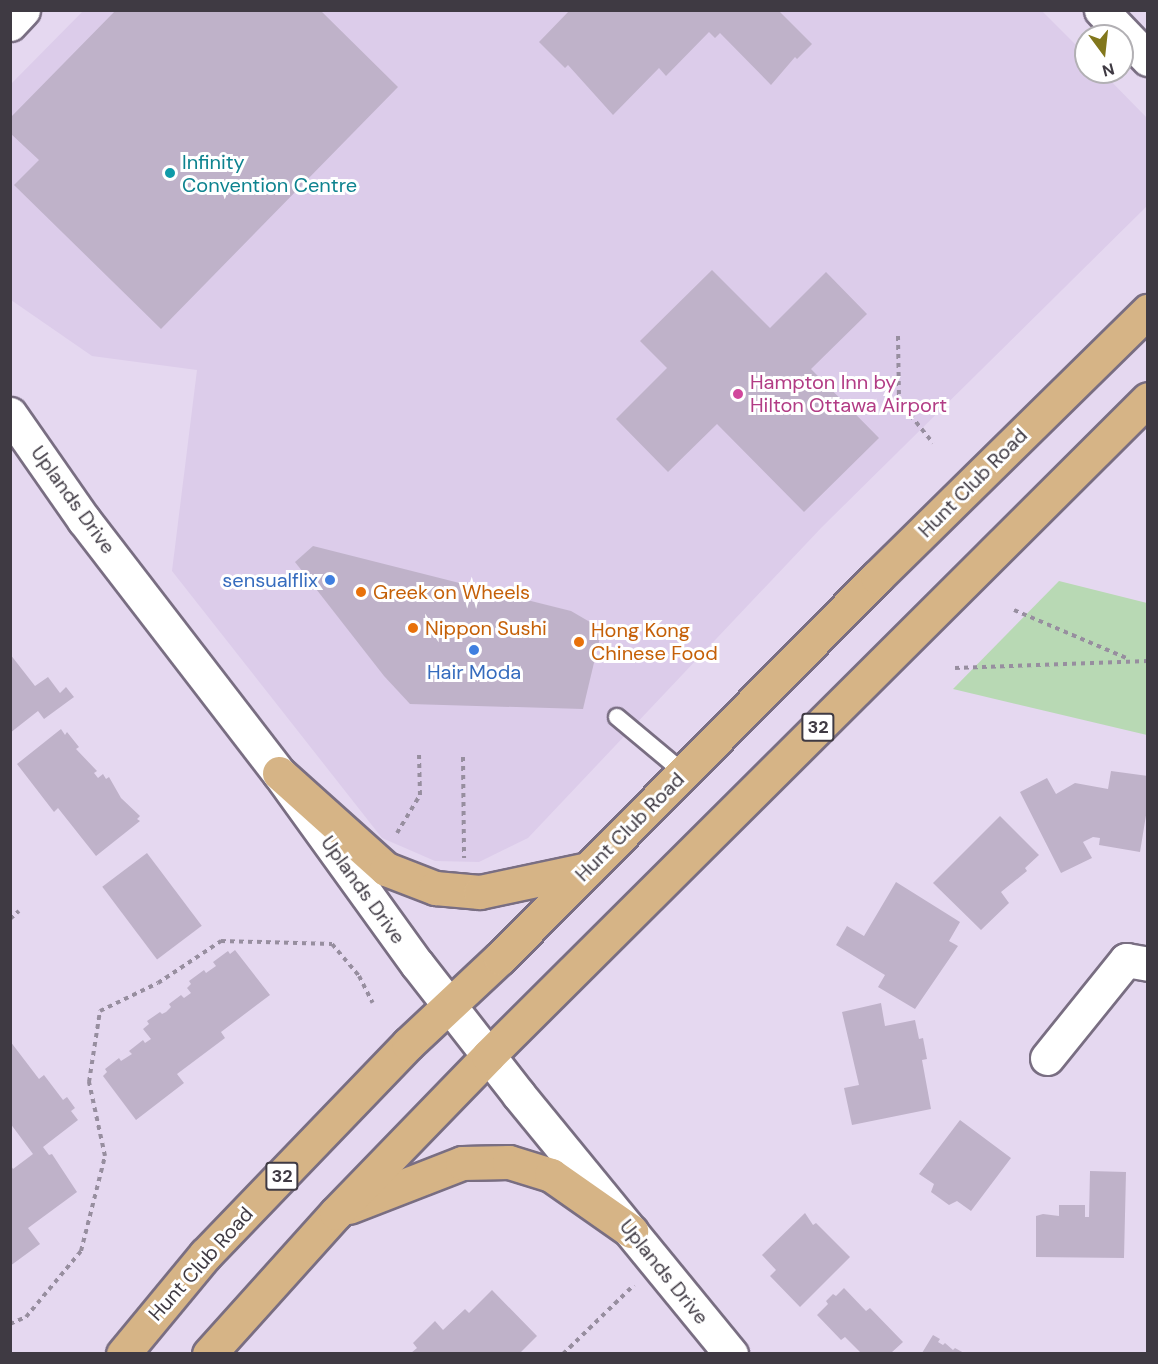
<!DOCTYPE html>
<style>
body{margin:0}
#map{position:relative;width:1158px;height:1364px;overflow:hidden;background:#e5d8f0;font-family:"DM Sans",sans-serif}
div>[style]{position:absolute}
.built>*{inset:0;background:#dcccea}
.green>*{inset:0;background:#b8d9b4}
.building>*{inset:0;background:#bfb2c9;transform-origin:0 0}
.path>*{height:4px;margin-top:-2px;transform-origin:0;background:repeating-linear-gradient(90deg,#978e9f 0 4.5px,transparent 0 9px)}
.roads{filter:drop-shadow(2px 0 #796e82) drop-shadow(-2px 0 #796e82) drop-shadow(0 2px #796e82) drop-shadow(0 -2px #796e82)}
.lane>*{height:16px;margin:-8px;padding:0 8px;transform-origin:8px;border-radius:8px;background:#fff}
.street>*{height:33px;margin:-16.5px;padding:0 16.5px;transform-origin:16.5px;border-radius:16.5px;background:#fff}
.secondary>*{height:33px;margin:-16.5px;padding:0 16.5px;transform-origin:16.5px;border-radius:16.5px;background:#fff}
.primary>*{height:33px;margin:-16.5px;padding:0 16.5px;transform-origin:16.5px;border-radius:16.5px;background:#d6b486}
.dots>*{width:16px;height:16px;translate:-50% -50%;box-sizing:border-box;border:3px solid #fff;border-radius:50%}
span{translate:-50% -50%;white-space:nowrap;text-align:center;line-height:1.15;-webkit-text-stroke:6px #fff;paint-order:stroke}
.shield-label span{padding:2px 4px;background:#fff;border:2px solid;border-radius:4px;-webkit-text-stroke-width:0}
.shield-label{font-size:18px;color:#3f3a43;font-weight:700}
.culture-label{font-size:20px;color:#0d838f}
.left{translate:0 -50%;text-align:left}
.hotel-label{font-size:20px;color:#b23c85}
.street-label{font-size:20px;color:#3f3a43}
.shop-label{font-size:20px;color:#366cbe}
.right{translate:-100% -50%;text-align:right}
.food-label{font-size:20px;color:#c56008}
.frame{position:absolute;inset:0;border:12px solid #3f3a43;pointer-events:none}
.north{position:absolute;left:1074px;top:24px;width:60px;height:60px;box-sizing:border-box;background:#fff;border:2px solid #b2b0b4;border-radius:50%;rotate:165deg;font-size:16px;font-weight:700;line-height:24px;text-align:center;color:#3f3a43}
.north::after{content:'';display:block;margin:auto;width:21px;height:27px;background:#82771c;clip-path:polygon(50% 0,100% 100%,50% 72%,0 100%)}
</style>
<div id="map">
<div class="built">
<div style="clip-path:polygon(83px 11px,1042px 11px,1086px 55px,1086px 72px,1102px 72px,1147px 118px,1147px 206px,822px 527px,528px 838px,479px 862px,435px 861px,382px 838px,172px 571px,197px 370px,92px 356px,11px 300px,11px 84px)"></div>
</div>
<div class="green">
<div style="clip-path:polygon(1059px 581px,1147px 603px,1147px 735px,953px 689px)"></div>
</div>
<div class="building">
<div style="clip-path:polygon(116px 10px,320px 10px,398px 87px,161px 329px,14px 185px,39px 160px,10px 133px,10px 118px)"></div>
<div style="clip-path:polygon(570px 10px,778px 10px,812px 44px,797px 59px,795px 57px,771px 85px,720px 33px,715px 38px,709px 32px,666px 76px,659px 68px,613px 115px,568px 65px,565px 68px,539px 42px)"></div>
<div style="clip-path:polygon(712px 270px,770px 328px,826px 272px,867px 314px,811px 369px,879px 438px,804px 512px,717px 424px,668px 472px,616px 419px,667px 368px,640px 341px)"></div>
<div style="clip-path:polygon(313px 546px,571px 611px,602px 629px,583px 709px,410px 704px,384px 676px,295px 562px)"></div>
<div style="clip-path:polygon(10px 654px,35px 686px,48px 677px,60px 693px,66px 687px,74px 697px,44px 719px,38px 711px,10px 733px)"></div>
<div style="clip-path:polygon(61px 729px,65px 735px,67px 732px,79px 747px,76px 749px,97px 771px,94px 773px,98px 778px,103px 774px,106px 779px,109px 777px,121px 798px,140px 816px,137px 819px,140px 821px,96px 856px,58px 808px,54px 812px,17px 764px)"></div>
<div style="clip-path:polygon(1111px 771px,1148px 776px,1148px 803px,1140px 852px,1099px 845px,1100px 838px,1093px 837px,1083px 842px,1092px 858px,1061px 873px,1020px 792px,1047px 778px,1056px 794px,1075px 783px,1108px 789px)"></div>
<div style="clip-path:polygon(1000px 816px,1039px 855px,1025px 868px,1027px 871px,1001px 892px,1009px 903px,981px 930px,933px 883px)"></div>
<div style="left:147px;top:853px;width:91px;height:56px;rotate:53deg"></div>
<div style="clip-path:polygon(896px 882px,960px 922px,949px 941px,958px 946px,915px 1009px,878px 987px,885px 975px,836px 945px,847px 926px,864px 936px)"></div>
<div style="clip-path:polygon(235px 950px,270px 995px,221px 1032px,225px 1038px,177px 1074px,184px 1083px,136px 1120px,103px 1076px,107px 1072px,105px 1069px,119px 1058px,121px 1061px,132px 1054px,129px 1051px,143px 1040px,145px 1043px,151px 1039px,143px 1029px,149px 1024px,147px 1021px,160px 1012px,162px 1014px,166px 1012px,171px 1007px,169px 1004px,181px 995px,184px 998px,191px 993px,187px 988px,191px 984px,189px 981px,204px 970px,206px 973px,216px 966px,213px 962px,228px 951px,230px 954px)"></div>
<div style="clip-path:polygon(881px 1003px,885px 1026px,915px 1020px,919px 1039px,923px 1038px,927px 1059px,922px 1060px,931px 1109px,852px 1125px,844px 1088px,859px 1085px,842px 1012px)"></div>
<div style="clip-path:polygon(10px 1041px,39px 1079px,44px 1075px,63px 1100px,67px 1097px,75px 1108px,71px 1111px,78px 1120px,43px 1147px,49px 1155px,52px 1154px,77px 1192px,28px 1228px,40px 1244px,10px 1266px,10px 1164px,13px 1169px,33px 1154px,10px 1123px)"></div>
<div style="clip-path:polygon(960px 1120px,1011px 1158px,971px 1211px,957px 1201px,949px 1205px,931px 1192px,934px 1184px,919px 1174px)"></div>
<div style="clip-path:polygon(1090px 1171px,1126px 1172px,1124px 1258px,1036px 1257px,1036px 1216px,1043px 1214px,1059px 1216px,1059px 1205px,1085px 1205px,1085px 1217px,1089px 1217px)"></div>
<div style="clip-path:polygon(805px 1213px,813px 1225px,816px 1223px,850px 1257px,800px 1307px,770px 1276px,776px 1270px,762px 1255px)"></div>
<div style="clip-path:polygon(844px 1288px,866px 1311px,870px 1308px,903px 1342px,891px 1353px,861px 1353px,845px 1337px,841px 1340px,817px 1315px,828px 1304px,826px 1301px,833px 1294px,836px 1296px)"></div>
<div style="clip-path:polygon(492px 1290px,537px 1336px,520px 1353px,411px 1353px,417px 1348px,413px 1343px,435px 1321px,443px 1330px,465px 1309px,469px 1313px)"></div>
<div style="clip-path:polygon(933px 1335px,940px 1339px,938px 1342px,943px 1345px,945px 1343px,953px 1350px,955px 1348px,964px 1353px,922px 1353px)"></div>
</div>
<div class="path">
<div style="left:898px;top:336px;width:65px;rotate:89.1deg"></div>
<div style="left:899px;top:401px;width:54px;rotate:51deg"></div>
<div style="left:1014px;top:610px;width:125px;rotate:23.1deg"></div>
<div style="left:955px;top:668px;width:193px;rotate:-2.1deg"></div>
<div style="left:463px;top:757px;width:101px;rotate:89.4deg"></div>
<div style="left:397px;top:833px;width:44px;rotate:-58.8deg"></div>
<div style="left:420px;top:795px;width:40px;rotate:-91.4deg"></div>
<div style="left:10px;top:919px;width:12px;rotate:-42deg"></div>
<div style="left:10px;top:1324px;width:17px;rotate:-24deg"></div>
<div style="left:26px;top:1317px;width:86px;rotate:-50.2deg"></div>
<div style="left:81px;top:1251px;width:98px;rotate:-75.8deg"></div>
<div style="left:105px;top:1156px;width:76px;rotate:-102.2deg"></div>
<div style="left:89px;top:1082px;width:72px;rotate:-81.2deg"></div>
<div style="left:100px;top:1011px;width:64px;rotate:-25.8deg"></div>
<div style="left:158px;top:983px;width:76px;rotate:-33.7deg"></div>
<div style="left:221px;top:941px;width:111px;rotate:1.5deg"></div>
<div style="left:332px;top:944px;width:42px;rotate:49.8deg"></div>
<div style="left:359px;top:976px;width:30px;rotate:63deg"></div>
<div style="left:563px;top:1354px;width:99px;rotate:-44.2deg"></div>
</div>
<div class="roads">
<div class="lane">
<div style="left:617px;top:717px;width:87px;rotate:39.9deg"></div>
</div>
<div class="street">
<div style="left:1101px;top:10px;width:68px;rotate:46.2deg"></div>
<div style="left:10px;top:24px;width:19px;rotate:-47deg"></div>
<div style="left:1047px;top:1058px;width:126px;rotate:-51.1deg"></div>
<div style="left:1126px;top:960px;width:22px;rotate:10deg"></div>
</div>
<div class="secondary">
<div style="left:10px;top:414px;width:129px;rotate:55.1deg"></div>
<div style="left:84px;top:520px;width:319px;rotate:52.4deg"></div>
<div style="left:279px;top:773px;width:236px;rotate:54.2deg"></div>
<div style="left:417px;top:964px;width:166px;rotate:52.1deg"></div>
<div style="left:519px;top:1095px;width:335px;rotate:50.7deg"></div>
</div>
<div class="primary">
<div style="left:279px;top:773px;width:144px;rotate:41.9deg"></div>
<div style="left:386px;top:869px;width:53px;rotate:21.2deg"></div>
<div style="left:435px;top:888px;width:45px;rotate:5.1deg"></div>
<div style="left:480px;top:892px;width:110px;rotate:-12deg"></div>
<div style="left:349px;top:1207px;width:121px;rotate:-21.3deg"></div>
<div style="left:462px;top:1163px;width:47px;rotate:-1.2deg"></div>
<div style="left:509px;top:1162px;width:44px;rotate:17.2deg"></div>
<div style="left:551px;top:1175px;width:98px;rotate:35deg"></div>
<div style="left:123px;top:1354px;width:129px;rotate:-50.4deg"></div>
<div style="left:205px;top:1255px;width:293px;rotate:-46.1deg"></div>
<div style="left:408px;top:1044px;width:126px;rotate:-43.1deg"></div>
<div style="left:500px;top:958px;width:536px;rotate:-45.3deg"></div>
<div style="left:877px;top:577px;width:380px;rotate:-44.5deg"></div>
<div style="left:209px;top:1354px;width:190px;rotate:-48deg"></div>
<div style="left:336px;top:1213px;width:219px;rotate:-45.9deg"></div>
<div style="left:488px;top:1056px;width:931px;rotate:-44.87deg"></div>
</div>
</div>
<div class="dots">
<div style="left:170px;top:173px;background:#0f9aa8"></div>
<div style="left:738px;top:394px;background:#d1479c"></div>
<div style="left:330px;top:580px;background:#3f7fe0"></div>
<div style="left:361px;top:592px;background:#e8710a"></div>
<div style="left:413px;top:628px;background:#e8710a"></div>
<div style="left:579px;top:642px;background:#e8710a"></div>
<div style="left:474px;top:650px;background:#3f7fe0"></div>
</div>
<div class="shield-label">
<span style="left:818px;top:727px">32</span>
<span style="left:282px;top:1176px">32</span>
</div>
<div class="culture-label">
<span class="left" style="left:182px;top:174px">Infinity<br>Convention Centre</span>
</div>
<div class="hotel-label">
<span class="left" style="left:750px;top:394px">Hampton Inn by<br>Hilton Ottawa Airport</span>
</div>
<div class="street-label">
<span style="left:973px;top:483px;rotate:-45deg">Hunt Club Road</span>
<span style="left:73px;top:500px;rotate:54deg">Uplands Drive</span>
<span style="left:630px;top:827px;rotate:-45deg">Hunt Club Road</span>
<span style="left:363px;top:890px;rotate:54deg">Uplands Drive</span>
<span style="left:201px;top:1264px;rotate:-48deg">Hunt Club Road</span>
<span style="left:664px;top:1272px;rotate:51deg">Uplands Drive</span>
</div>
<div class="shop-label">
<span class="right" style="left:318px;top:580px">sensualflix</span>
<span style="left:474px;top:672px">Hair Moda</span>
</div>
<div class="food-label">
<span class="left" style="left:373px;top:592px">Greek on Wheels</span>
<span class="left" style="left:425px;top:628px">Nippon Sushi</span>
<span class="left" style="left:591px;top:642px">Hong Kong<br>Chinese Food</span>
</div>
<div class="frame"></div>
<div class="north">N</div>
</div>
